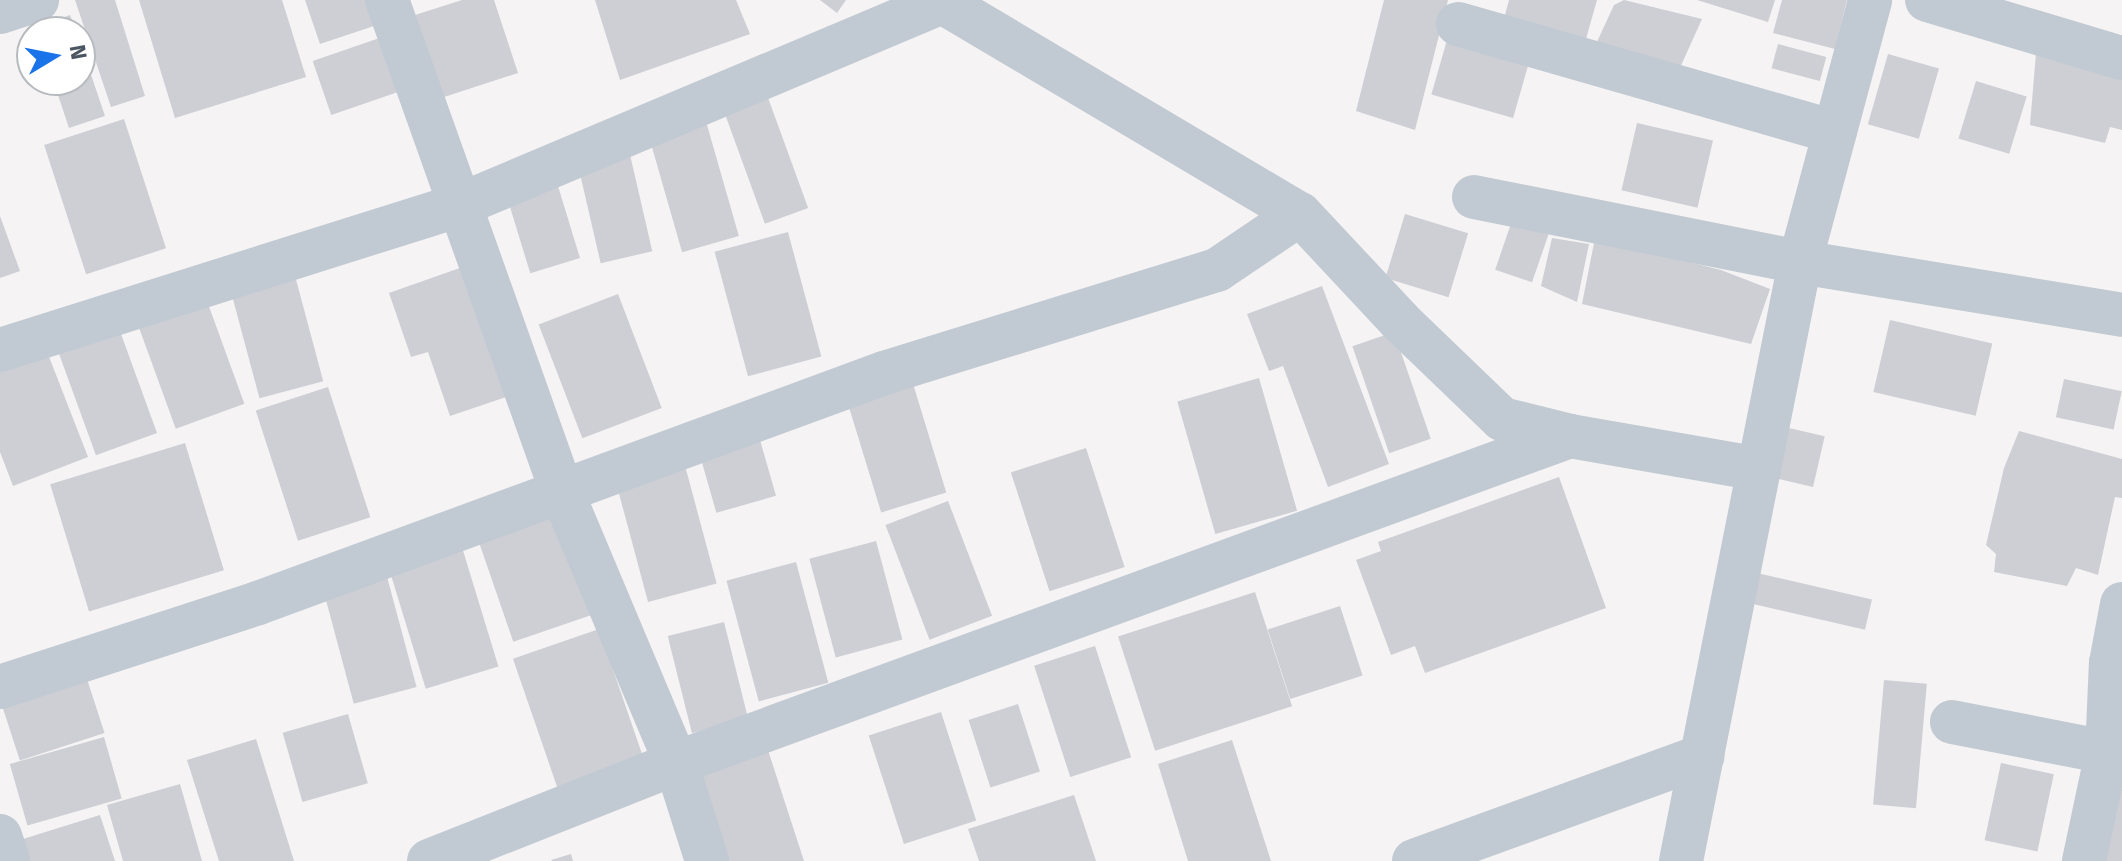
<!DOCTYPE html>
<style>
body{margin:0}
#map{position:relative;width:2122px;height:861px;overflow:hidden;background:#f5f3f3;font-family:"Fira Sans",sans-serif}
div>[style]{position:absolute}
.building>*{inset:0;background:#cdcfd5;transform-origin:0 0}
.minor>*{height:44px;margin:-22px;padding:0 22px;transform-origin:22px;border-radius:22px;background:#c1cad2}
span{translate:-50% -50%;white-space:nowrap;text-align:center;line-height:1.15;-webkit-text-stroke:7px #fff;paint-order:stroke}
.north{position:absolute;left:16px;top:16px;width:80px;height:80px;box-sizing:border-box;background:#fff;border:2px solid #b7bbc0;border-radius:50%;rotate:80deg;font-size:22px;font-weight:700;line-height:32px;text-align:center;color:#4a5661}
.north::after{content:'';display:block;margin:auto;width:28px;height:36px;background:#1a73e8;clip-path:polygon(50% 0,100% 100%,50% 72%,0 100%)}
</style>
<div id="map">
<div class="building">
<div style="clip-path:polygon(75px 0,115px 0,145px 96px,111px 107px)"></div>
<div style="clip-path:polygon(139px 0,282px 0,306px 77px,175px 118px)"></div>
<div style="clip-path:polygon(305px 0,378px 0,386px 22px,320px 44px)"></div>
<div style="clip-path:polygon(462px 0,494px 0,518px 73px,441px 98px,415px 15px)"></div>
<div style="clip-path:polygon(595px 0,736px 0,750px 34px,620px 80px)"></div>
<div style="clip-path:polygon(820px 0,846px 0,837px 13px)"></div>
<div style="clip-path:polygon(1384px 0,1448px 0,1415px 130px,1356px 111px)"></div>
<div style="clip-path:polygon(1509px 0,1597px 0,1582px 53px,1501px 30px)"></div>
<div style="clip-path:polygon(1624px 0,1702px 19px,1674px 81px,1590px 57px,1614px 5px)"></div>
<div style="clip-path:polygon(1697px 0,1775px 0,1768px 22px)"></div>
<div style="clip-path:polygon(1782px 0,1847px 0,1835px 49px,1773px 33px)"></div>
<div style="clip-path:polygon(70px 15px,76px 32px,36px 32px,35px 28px)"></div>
<div style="left:394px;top:33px;width:57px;height:86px;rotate:71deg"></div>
<div style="left:1449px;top:33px;width:85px;height:64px;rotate:16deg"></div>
<div style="left:1778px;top:44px;width:50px;height:25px;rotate:15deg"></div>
<div style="clip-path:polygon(81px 45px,105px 116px,69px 128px,53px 80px,80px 80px)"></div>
<div style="clip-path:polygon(2036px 53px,2122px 79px,2122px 130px,2110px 127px,2105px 143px,2030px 125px)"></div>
<div style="left:1888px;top:54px;width:53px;height:73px;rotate:16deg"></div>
<div style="left:1976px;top:81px;width:53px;height:60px;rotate:17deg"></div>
<div style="left:763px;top:84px;width:132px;height:46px;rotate:70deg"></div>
<div style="left:703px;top:111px;width:130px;height:59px;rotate:74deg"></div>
<div style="left:124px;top:119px;width:136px;height:84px;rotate:72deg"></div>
<div style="left:1637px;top:123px;width:78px;height:69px;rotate:13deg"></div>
<div style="left:628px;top:146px;width:108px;height:53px;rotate:77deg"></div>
<div style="left:554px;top:173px;width:89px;height:52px;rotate:73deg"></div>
<div style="left:1515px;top:212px;width:39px;height:61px;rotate:19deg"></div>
<div style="left:1405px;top:214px;width:66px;height:67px;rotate:17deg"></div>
<div style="clip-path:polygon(0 216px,20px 271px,0 278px)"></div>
<div style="left:788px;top:232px;width:129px;height:76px;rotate:75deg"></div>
<div style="clip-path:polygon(1552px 238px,1589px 244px,1577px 302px,1541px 286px)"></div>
<div style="clip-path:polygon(1595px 238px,1721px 270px,1770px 289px,1751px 344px,1582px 304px)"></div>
<div style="clip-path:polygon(474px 263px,509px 396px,450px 416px,428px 352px,411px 357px,389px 293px)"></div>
<div style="left:294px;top:272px;width:113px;height:66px;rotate:75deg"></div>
<div style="clip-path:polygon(1322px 286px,1389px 464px,1328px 487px,1283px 366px,1269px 371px,1247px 314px)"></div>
<div style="left:203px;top:290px;width:121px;height:73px;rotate:70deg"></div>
<div style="left:618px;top:294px;width:122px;height:85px;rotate:69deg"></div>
<div style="left:1890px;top:320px;width:105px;height:74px;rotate:13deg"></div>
<div style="left:117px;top:323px;width:117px;height:65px;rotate:70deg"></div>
<div style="left:1394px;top:332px;width:113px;height:44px;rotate:71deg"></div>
<div style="clip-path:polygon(46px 349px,88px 457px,13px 486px,0 452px,0 367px)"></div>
<div style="left:910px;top:374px;width:124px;height:68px;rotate:73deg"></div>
<div style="left:1259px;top:378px;width:138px;height:85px;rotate:74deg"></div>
<div style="left:2064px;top:379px;width:59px;height:39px;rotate:12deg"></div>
<div style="left:328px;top:387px;width:137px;height:76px;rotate:72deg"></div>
<div style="left:1776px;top:425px;width:50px;height:52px;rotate:13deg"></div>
<div style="clip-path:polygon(2019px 431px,2122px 459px,2122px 498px,2115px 497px,2098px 575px,2076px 568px,2067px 586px,1994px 572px,1996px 554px,1986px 545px,2004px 468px)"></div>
<div style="left:760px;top:440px;width:58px;height:62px;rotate:74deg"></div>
<div style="left:185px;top:443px;width:133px;height:141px;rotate:73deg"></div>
<div style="left:1086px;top:448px;width:125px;height:79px;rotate:72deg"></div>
<div style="left:683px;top:458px;width:130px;height:71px;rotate:75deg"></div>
<div style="clip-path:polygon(1559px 477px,1606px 608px,1425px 673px,1415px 646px,1391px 655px,1356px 560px,1381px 551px,1378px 542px)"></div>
<div style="left:948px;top:501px;width:123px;height:67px;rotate:69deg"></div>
<div style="left:556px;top:514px;width:107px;height:82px;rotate:71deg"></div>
<div style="left:876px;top:541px;width:102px;height:69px;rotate:75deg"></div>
<div style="left:461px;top:544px;width:128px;height:76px;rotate:73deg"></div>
<div style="left:796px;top:562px;width:125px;height:72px;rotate:75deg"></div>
<div style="left:386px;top:573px;width:118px;height:65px;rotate:75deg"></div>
<div style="left:1757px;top:573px;width:118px;height:31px;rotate:13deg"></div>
<div style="left:1255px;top:592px;width:120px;height:144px;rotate:72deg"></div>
<div style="left:1340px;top:606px;width:73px;height:76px;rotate:72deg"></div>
<div style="left:724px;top:622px;width:100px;height:58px;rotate:76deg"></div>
<div style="left:599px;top:629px;width:137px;height:91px;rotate:71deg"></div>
<div style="left:1095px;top:646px;width:117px;height:64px;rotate:72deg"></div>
<div style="left:86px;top:676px;width:60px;height:89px;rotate:72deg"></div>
<div style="left:1884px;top:680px;width:43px;height:125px;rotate:5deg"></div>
<div style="left:1018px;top:704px;width:71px;height:52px;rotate:72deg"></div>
<div style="left:941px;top:712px;width:114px;height:76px;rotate:72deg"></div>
<div style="left:348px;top:714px;width:72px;height:68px;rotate:74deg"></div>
<div style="left:104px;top:737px;width:64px;height:98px;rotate:74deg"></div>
<div style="clip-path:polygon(256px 739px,294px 861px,219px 861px,187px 760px)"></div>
<div style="clip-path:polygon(1232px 740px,1271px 861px,1188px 861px,1158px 764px)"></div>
<div style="clip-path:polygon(765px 741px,804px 861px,720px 861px,689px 765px)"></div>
<div style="left:2001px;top:763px;width:54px;height:79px;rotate:12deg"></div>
<div style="clip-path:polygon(180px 784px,202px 861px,123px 861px,107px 805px)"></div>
<div style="clip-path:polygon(2115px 787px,2122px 789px,2122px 861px,2099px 861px)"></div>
<div style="clip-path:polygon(1074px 795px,1096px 861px,979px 861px,968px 829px)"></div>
<div style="clip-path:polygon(100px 815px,115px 861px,12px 861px,7px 844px)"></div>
<div style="clip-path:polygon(571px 854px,573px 861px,552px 861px,551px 860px)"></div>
</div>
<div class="minor">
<div style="left:387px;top:0;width:522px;rotate:70.42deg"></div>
<div style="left:562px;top:492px;width:294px;rotate:67.2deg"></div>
<div style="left:676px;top:763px;width:103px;rotate:72.4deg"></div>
<div style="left:939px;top:0;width:420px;rotate:30.7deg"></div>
<div style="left:1300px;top:214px;width:146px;rotate:46.9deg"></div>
<div style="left:1400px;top:321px;width:141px;rotate:43.9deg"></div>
<div style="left:1502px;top:419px;width:70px;rotate:14deg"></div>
<div style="left:1570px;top:436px;width:192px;rotate:9.9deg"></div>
<div style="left:1927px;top:0;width:203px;rotate:16.6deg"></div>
<div style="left:0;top:12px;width:39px;rotate:-18deg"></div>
<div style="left:1458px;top:24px;width:392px;rotate:16deg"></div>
<div style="left:1474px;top:197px;width:332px;rotate:11.3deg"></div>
<div style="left:1800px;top:262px;width:326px;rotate:9.3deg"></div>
<div style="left:0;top:350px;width:485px;rotate:-17.5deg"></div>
<div style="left:462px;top:204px;width:521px;rotate:-22.82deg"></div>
<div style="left:0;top:687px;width:271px;rotate:-18deg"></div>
<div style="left:258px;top:603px;width:667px;rotate:-20.17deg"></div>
<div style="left:884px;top:373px;width:349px;rotate:-17.2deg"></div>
<div style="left:1217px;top:270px;width:100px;rotate:-34deg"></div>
<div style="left:1952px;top:722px;width:173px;rotate:11deg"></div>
<div style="left:0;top:836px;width:26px;rotate:72deg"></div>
<div style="left:429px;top:861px;width:266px;rotate:-21.6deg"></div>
<div style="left:676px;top:763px;width:952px;rotate:-20.09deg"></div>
<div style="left:1414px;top:861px;width:307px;rotate:-20deg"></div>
<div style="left:1681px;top:861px;width:611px;rotate:-78.76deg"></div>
<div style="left:1800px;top:262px;width:271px;rotate:-75deg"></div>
<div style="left:2084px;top:861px;width:110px;rotate:-78deg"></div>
<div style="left:2107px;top:753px;width:90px;rotate:-87.5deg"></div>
<div style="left:2111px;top:663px;width:60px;rotate:-79.4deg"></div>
</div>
<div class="north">N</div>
</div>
